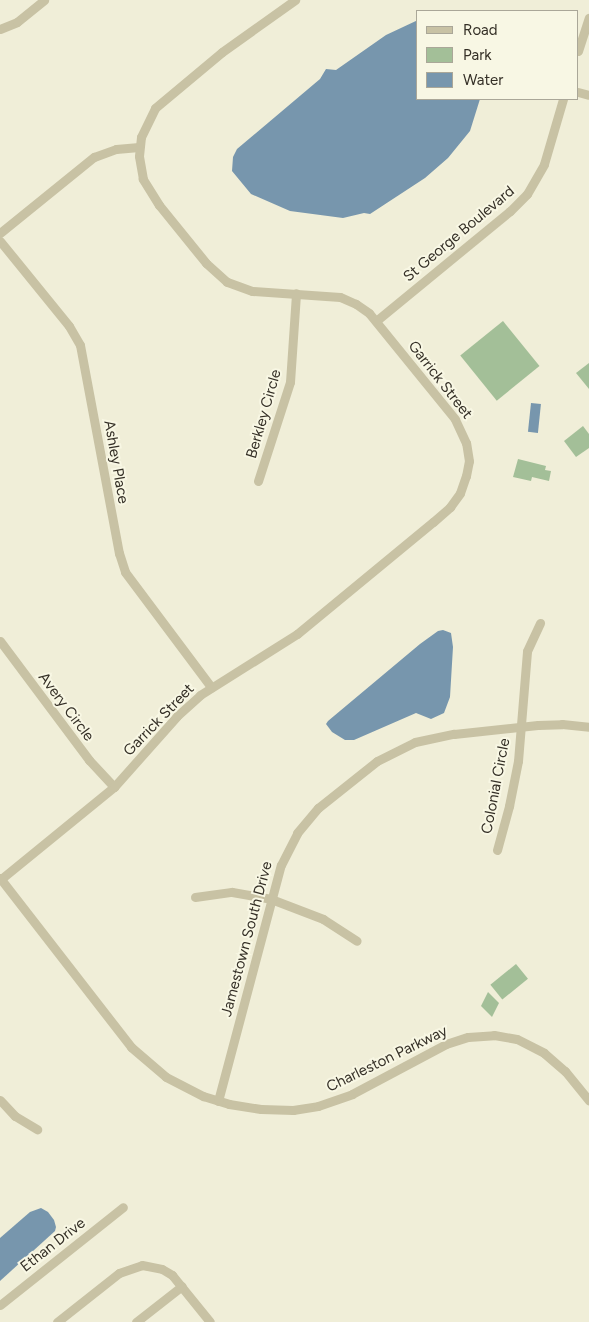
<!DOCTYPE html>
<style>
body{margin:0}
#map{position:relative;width:589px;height:1322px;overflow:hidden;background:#f0eed8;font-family:Figtree,sans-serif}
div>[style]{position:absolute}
.green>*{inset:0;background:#a3bf98;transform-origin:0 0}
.water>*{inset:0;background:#7796ad;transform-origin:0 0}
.street>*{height:9px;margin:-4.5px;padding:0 4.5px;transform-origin:4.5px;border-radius:4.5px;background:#c8c2a4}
span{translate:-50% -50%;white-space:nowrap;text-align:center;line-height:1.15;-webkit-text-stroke:4px #f8f7e4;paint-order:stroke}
.street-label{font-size:15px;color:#342f26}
.legend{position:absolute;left:416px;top:10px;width:162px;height:90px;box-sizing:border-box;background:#f8f7e4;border:1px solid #aaa798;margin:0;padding:6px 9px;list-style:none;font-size:15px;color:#342f26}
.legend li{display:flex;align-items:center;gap:10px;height:25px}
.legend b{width:25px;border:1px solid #aaa798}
</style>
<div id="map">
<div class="green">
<div style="left:503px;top:321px;width:58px;height:55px;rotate:51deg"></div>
<div style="clip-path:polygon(589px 363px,589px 389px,576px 373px)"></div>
<div style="clip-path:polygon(583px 426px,589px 434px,589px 448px,576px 457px,564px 441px)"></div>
<div style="clip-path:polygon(518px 459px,546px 466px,545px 470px,551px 471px,549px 481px,532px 477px,531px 481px,513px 477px)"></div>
<div style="left:516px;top:964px;width:19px;height:33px;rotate:51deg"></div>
<div style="clip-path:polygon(488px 992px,499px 1003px,492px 1017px,481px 1006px)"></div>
</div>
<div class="water">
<div style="clip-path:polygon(418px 20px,418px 99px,480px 99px,470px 131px,448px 158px,425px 178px,370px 214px,364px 213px,343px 218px,290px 211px,251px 194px,232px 171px,233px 157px,237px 149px,320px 79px,326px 69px,336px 70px,386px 35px)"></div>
<div style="left:531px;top:403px;width:10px;height:29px;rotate:6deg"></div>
<div style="clip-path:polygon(443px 630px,451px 633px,453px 647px,450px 697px,444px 713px,431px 719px,416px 713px,354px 740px,345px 740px,332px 732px,326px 724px,328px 721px,420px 644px,438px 631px)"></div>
<div style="clip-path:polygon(41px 1208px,48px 1212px,54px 1220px,56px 1227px,55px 1231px,0 1281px,0 1238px,30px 1212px)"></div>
</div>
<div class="street">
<div style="left:0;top:29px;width:18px;rotate:-22deg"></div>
<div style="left:17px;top:22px;width:35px;rotate:-39deg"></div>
<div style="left:578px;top:51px;width:35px;rotate:-72deg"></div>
<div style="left:578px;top:92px;width:11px;rotate:15deg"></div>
<div style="left:0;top:233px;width:121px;rotate:-39deg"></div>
<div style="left:94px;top:157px;width:23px;rotate:-20deg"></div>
<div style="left:116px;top:149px;width:23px;rotate:-5deg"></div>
<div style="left:0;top:241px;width:109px;rotate:50.9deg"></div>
<div style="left:69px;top:326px;width:22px;rotate:60deg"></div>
<div style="left:80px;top:345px;width:212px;rotate:79.4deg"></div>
<div style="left:119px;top:553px;width:20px;rotate:72deg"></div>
<div style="left:125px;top:572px;width:144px;rotate:53.2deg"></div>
<div style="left:376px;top:321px;width:173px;rotate:-39.4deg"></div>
<div style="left:510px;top:211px;width:24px;rotate:-45deg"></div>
<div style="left:527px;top:194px;width:34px;rotate:-60deg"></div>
<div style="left:544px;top:164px;width:68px;rotate:-73.7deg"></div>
<div style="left:258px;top:481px;width:104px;rotate:-72.1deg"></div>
<div style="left:290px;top:382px;width:89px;rotate:-86.1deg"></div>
<div style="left:0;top:641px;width:149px;rotate:53.2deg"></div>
<div style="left:89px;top:760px;width:37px;rotate:47deg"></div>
<div style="left:497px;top:850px;width:46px;rotate:-74.7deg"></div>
<div style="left:509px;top:806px;width:46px;rotate:-78.7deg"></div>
<div style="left:518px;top:761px;width:110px;rotate:-85.3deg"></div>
<div style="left:527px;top:651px;width:31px;rotate:-65deg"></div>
<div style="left:0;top:878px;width:214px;rotate:52.2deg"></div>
<div style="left:131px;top:1047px;width:46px;rotate:40.6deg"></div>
<div style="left:166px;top:1077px;width:42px;rotate:27.2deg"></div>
<div style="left:203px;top:1096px;width:27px;rotate:17deg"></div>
<div style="left:229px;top:1104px;width:32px;rotate:9deg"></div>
<div style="left:261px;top:1109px;width:32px;rotate:2deg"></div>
<div style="left:293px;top:1110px;width:25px;rotate:-9deg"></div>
<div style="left:318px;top:1106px;width:36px;rotate:-19deg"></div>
<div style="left:352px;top:1094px;width:106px;rotate:-28deg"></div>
<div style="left:446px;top:1044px;width:23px;rotate:-18deg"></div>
<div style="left:468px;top:1037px;width:26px;rotate:-4deg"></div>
<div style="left:494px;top:1035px;width:23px;rotate:10deg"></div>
<div style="left:517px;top:1039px;width:30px;rotate:27deg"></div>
<div style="left:544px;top:1053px;width:28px;rotate:41deg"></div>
<div style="left:565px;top:1071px;width:38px;rotate:51deg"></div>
<div style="left:1px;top:879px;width:146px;rotate:-39.2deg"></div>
<div style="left:114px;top:787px;width:95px;rotate:-48.4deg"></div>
<div style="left:177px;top:716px;width:31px;rotate:-42deg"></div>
<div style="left:200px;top:695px;width:115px;rotate:-32.2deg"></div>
<div style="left:297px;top:634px;width:176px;rotate:-39.5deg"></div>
<div style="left:433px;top:522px;width:23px;rotate:-41deg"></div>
<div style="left:450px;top:507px;width:17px;rotate:-54deg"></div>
<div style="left:460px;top:493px;width:18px;rotate:-71deg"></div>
<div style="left:466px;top:476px;width:15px;rotate:-79deg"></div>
<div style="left:469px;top:461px;width:18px;rotate:-99deg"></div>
<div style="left:466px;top:443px;width:26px;rotate:-115deg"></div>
<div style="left:455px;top:419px;width:136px;rotate:-129.1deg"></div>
<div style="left:369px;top:313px;width:16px;rotate:-145deg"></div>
<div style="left:356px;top:304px;width:17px;rotate:-156deg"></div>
<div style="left:340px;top:297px;width:88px;rotate:-176.1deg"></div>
<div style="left:252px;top:291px;width:27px;rotate:-160deg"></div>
<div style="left:227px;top:282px;width:28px;rotate:-138deg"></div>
<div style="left:206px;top:263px;width:75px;rotate:-129deg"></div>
<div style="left:159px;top:205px;width:31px;rotate:-122deg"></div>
<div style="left:143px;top:179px;width:23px;rotate:-100deg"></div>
<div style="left:139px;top:156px;width:19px;rotate:-84deg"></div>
<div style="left:141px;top:137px;width:32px;rotate:-64deg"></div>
<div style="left:155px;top:108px;width:87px;rotate:-39.9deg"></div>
<div style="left:222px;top:52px;width:90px;rotate:-35.5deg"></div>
<div style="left:195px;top:897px;width:37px;rotate:-8deg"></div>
<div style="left:232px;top:892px;width:40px;rotate:10deg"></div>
<div style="left:271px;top:899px;width:56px;rotate:21deg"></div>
<div style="left:323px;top:919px;width:40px;rotate:32.9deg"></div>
<div style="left:0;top:1100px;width:22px;rotate:47deg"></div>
<div style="left:15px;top:1116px;width:26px;rotate:31deg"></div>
<div style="left:218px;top:1101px;width:244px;rotate:-75.1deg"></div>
<div style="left:281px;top:865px;width:36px;rotate:-63deg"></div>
<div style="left:297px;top:833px;width:33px;rotate:-50deg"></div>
<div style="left:318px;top:808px;width:75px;rotate:-38.5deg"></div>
<div style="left:377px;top:761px;width:42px;rotate:-26.6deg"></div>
<div style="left:415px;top:742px;width:40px;rotate:-12deg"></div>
<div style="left:454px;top:734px;width:84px;rotate:-6.1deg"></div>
<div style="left:538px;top:725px;width:24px;rotate:-2deg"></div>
<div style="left:562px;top:724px;width:27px;rotate:6deg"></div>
<div style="left:0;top:1305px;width:157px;rotate:-38.5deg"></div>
<div style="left:57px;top:1322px;width:79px;rotate:-38.3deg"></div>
<div style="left:119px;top:1273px;width:24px;rotate:-19deg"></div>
<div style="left:142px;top:1265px;width:20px;rotate:11deg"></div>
<div style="left:162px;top:1269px;width:12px;rotate:31deg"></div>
<div style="left:172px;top:1275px;width:60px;rotate:51deg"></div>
<div style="left:136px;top:1322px;width:58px;rotate:-38deg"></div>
</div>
<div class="street-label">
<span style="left:459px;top:234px;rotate:-40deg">St George Boulevard</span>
<span style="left:440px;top:380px;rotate:52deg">Garrick Street</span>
<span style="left:264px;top:414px;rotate:-74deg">Berkley Circle</span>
<span style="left:116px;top:462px;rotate:80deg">Ashley Place</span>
<span style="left:66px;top:707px;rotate:53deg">Avery Circle</span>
<span style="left:159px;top:720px;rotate:-46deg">Garrick Street</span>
<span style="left:496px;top:786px;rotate:-79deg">Colonial Circle</span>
<span style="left:247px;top:939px;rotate:-75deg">Jamestown South Drive</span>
<span style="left:387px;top:1059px;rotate:-26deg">Charleston Parkway</span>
<span style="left:53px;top:1245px;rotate:-38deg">Ethan Drive</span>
</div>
<ul class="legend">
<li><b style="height:6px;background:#c8c2a4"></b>Road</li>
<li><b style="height:14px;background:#a3bf98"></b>Park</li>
<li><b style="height:14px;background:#7796ad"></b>Water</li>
</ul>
</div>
